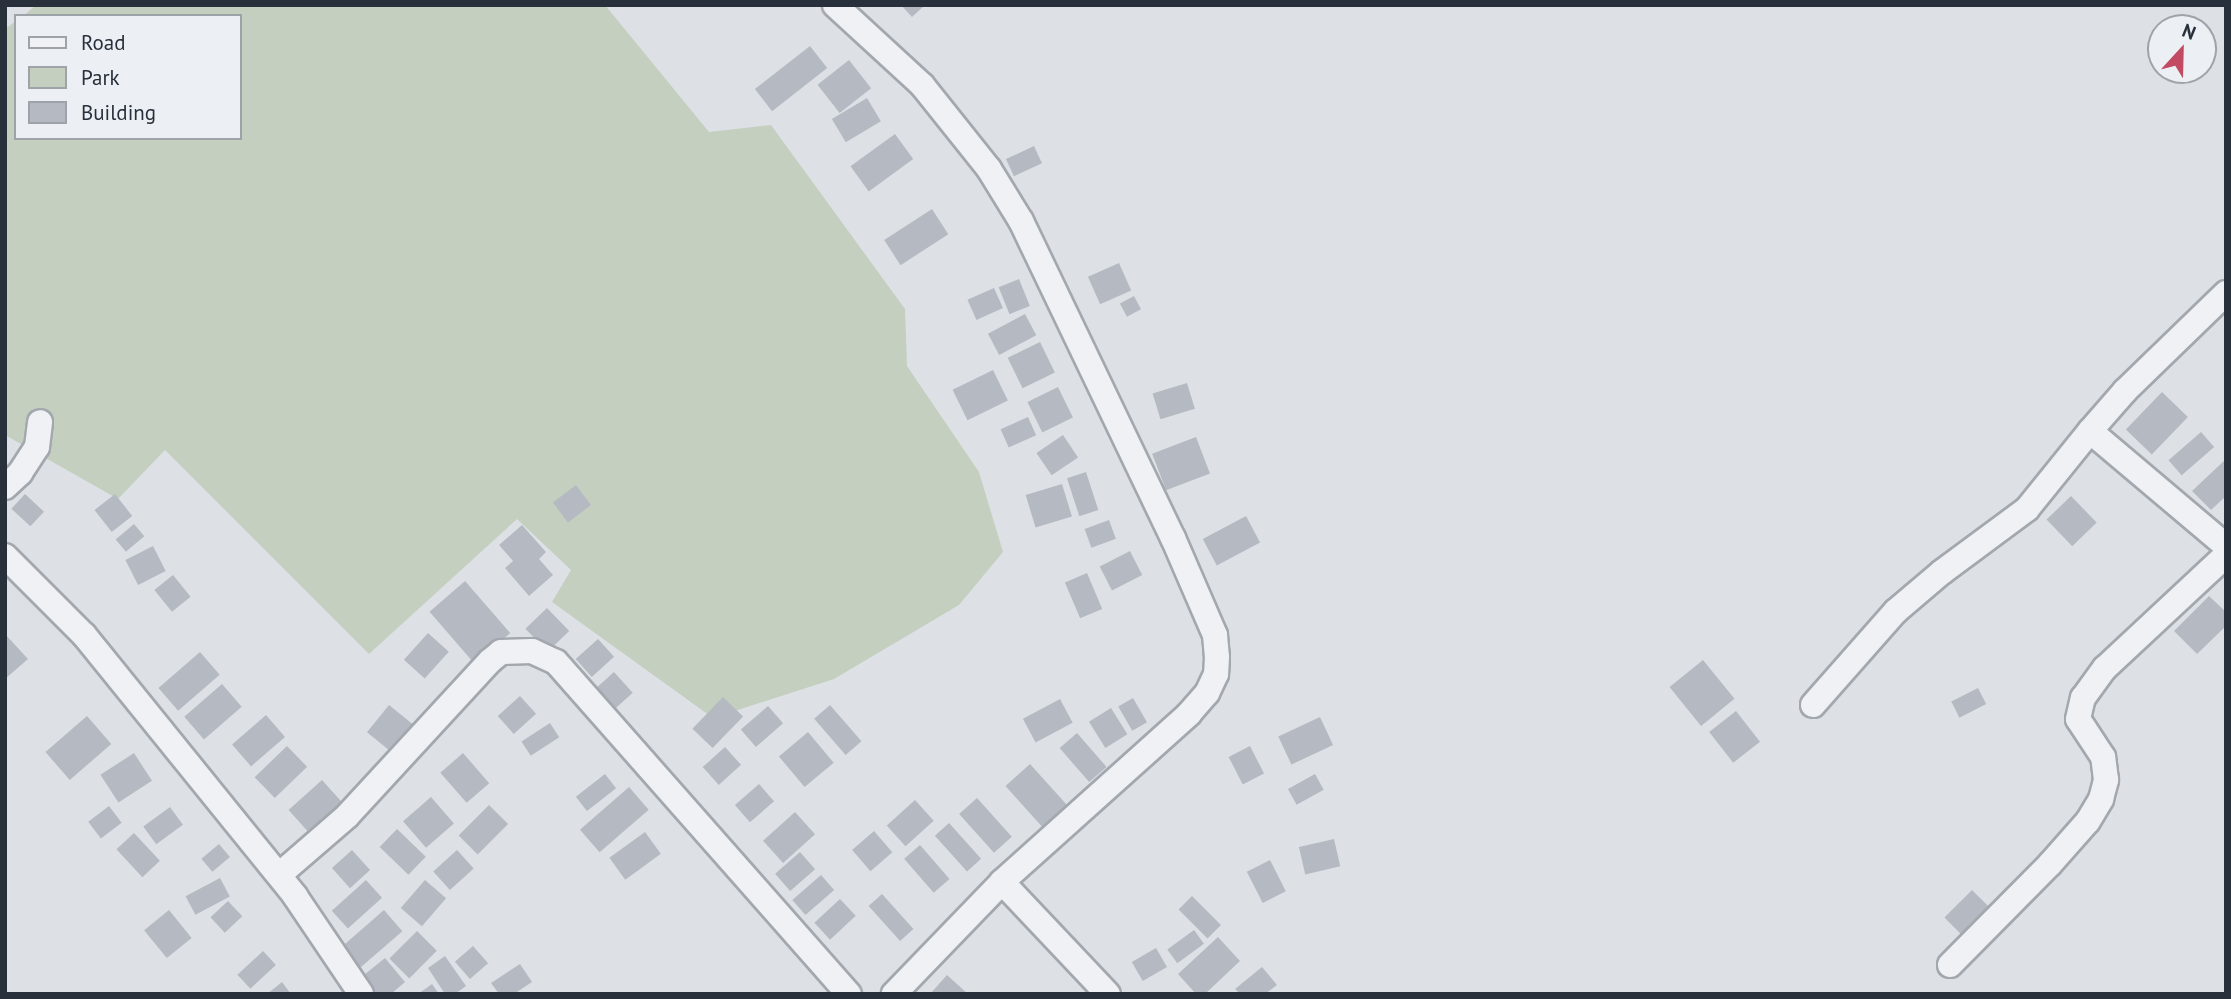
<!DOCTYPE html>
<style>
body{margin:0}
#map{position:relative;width:2231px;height:999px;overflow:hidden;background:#dde1e6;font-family:"PT Sans",sans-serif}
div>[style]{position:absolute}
.green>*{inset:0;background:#c4cfbf}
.building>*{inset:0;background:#b5bac2;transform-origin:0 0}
.roads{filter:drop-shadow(2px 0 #a3a8af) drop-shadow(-2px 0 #a3a8af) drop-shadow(0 2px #a3a8af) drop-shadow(0 -2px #a3a8af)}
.minor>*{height:24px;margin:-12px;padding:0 12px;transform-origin:12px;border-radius:12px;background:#eff1f4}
span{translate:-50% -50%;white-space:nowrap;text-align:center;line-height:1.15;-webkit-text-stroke:6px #ecf0f4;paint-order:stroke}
.frame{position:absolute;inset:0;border:7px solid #28303b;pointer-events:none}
.legend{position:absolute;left:14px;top:14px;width:228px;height:126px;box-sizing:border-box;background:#ecf0f4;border:2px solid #9ea3aa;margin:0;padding:9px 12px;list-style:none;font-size:21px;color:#28303b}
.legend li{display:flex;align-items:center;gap:14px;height:35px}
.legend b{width:35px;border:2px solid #9ea3aa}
.north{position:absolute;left:2147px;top:14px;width:70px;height:70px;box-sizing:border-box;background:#ecf0f4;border:2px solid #9ea3aa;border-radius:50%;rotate:22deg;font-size:19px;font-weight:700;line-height:28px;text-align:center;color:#28303b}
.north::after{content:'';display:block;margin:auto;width:24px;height:32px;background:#c34a63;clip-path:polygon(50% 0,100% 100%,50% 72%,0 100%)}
</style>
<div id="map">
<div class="green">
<div style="clip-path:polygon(36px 5px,605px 5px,709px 132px,771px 125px,905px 309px,907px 366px,979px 472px,1003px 552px,959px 605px,834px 679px,713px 718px,552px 602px,571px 570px,517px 519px,369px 654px,165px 450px,118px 499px,5px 435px,5px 29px,16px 21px,16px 138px,240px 138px,240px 16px,23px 16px)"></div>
</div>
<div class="building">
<div style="clip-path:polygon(901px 5px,925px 5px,912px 17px)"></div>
<div style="left:810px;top:46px;width:28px;height:70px;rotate:52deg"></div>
<div style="left:849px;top:60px;width:36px;height:40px;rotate:52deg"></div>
<div style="left:867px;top:98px;width:27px;height:41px;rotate:59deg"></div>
<div style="left:895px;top:134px;width:31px;height:55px;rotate:54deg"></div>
<div style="left:1034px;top:146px;width:19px;height:31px;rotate:65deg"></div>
<div style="left:932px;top:209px;width:30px;height:57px;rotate:57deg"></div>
<div style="left:1119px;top:263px;width:30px;height:34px;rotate:66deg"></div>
<div style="left:1019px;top:279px;width:29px;height:22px;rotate:68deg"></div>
<div style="left:994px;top:288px;width:22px;height:29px;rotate:66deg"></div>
<div style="left:1134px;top:296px;width:15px;height:16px;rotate:62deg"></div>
<div style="left:1025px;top:314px;width:24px;height:42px;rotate:62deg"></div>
<div style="left:1040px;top:342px;width:34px;height:36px;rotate:64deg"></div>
<div style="left:993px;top:370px;width:34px;height:45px;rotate:64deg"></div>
<div style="left:1187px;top:383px;width:27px;height:36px;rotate:73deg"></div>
<div style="left:1058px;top:387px;width:34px;height:34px;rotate:64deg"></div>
<div style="left:2162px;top:392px;width:36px;height:52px;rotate:44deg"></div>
<div style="left:1028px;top:417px;width:20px;height:30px;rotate:66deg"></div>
<div style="left:2201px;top:432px;width:20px;height:43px;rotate:49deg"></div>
<div style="left:1063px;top:435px;width:27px;height:32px;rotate:56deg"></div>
<div style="left:1196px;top:437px;width:39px;height:47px;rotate:69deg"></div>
<div style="clip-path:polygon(2226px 459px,2226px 496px,2211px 510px,2192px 491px)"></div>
<div style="left:1086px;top:472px;width:40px;height:20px;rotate:72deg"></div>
<div style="left:1062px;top:484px;width:34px;height:38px;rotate:73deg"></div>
<div style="left:576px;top:485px;width:25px;height:29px;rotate:53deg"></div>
<div style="left:25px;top:494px;width:26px;height:20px;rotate:43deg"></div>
<div style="left:115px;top:494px;width:28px;height:26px;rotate:52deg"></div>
<div style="left:2071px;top:496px;width:37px;height:34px;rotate:46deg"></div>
<div style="left:1246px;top:516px;width:30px;height:49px;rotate:62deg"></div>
<div style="left:1109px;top:520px;width:20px;height:26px;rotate:70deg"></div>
<div style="left:134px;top:524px;width:16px;height:24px;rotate:50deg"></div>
<div style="clip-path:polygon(522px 525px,546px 552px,539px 559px,553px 575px,529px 596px,505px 568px,513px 561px,499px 545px)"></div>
<div style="left:153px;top:546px;width:28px;height:31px;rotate:63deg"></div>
<div style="left:1130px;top:551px;width:27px;height:34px;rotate:63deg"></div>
<div style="left:1087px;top:573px;width:39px;height:24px;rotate:67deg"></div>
<div style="left:173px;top:575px;width:28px;height:24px;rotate:51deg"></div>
<div style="left:465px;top:581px;width:69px;height:47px;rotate:49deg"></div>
<div style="clip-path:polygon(2209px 596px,2226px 612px,2226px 626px,2197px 654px,2174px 631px)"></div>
<div style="left:547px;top:608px;width:32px;height:30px;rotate:46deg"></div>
<div style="left:428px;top:633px;width:28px;height:36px;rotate:42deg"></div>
<div style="clip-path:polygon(5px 634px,28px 659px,5px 679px)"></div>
<div style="left:598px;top:639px;width:24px;height:30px;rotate:48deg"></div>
<div style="left:200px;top:652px;width:30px;height:55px;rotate:49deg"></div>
<div style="left:1703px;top:660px;width:50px;height:43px;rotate:51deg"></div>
<div style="left:614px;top:672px;width:28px;height:28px;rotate:48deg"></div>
<div style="left:222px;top:684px;width:30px;height:50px;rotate:49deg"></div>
<div style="left:1978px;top:688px;width:18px;height:30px;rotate:63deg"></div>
<div style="left:520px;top:696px;width:24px;height:30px;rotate:48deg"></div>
<div style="left:723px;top:697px;width:28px;height:44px;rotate:44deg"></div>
<div style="left:1133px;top:698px;width:28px;height:17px;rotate:60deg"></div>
<div style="left:1060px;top:699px;width:27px;height:42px;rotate:62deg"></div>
<div style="left:389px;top:705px;width:33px;height:35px;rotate:39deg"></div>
<div style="left:830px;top:705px;width:48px;height:21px;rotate:49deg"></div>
<div style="left:768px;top:706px;width:23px;height:36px;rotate:49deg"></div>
<div style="left:1111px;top:708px;width:31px;height:26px;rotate:58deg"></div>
<div style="left:1736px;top:711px;width:39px;height:34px;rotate:52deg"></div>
<div style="left:266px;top:715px;width:29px;height:45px;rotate:49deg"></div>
<div style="left:87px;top:716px;width:37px;height:55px;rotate:49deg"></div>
<div style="left:1320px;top:717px;width:31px;height:46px;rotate:65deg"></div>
<div style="left:550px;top:723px;width:17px;height:34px;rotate:57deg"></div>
<div style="left:808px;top:732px;width:40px;height:38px;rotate:50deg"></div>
<div style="left:1077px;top:733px;width:45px;height:23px;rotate:49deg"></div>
<div style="left:287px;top:746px;width:29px;height:45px;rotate:46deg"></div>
<div style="left:1250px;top:746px;width:31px;height:24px;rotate:63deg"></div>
<div style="left:725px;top:747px;width:24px;height:30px;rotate:48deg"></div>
<div style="left:134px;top:753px;width:33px;height:40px;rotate:57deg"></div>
<div style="left:463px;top:753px;width:40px;height:30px;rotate:49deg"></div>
<div style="left:1030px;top:764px;width:60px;height:33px;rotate:48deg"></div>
<div style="left:605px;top:774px;width:18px;height:37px;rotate:52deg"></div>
<div style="left:1315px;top:774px;width:18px;height:31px;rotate:61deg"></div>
<div style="left:322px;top:780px;width:36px;height:45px;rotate:48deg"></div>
<div style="left:759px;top:784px;width:23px;height:32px;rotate:49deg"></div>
<div style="left:629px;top:787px;width:30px;height:65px;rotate:49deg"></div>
<div style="left:431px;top:797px;width:35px;height:37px;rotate:49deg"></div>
<div style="left:977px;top:798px;width:52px;height:24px;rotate:48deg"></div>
<div style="left:915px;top:800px;width:28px;height:38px;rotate:48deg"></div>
<div style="left:489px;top:805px;width:27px;height:43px;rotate:45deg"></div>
<div style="left:109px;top:806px;width:21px;height:26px;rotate:53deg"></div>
<div style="left:170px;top:807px;width:22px;height:33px;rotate:54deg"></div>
<div style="left:795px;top:812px;width:30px;height:43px;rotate:48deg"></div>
<div style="left:949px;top:823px;width:48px;height:19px;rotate:48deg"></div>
<div style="left:397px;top:829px;width:40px;height:25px;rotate:44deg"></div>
<div style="left:874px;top:831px;width:28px;height:29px;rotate:49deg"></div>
<div style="left:645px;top:832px;width:27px;height:44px;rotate:54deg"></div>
<div style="left:134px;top:833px;width:38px;height:24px;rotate:47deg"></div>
<div style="left:1334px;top:839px;width:28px;height:36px;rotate:77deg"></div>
<div style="left:219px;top:844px;width:17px;height:23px;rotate:50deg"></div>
<div style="left:920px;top:845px;width:45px;height:21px;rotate:49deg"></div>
<div style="left:352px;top:850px;width:27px;height:27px;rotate:48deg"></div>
<div style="left:457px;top:850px;width:25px;height:32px;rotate:48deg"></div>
<div style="left:800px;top:852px;width:23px;height:33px;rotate:49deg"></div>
<div style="left:1270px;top:860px;width:35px;height:26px;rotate:63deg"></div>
<div style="left:821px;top:875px;width:20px;height:38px;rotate:49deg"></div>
<div style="left:220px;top:878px;width:21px;height:39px;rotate:62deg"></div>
<div style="left:366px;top:880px;width:24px;height:46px;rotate:48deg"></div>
<div style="left:425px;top:880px;width:28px;height:37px;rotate:41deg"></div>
<div style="left:1972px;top:890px;width:27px;height:39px;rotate:45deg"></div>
<div style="left:882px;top:894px;width:47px;height:18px;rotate:48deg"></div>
<div style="left:1192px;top:896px;width:41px;height:19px;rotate:45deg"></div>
<div style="left:840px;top:899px;width:23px;height:35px;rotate:47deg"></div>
<div style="left:228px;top:901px;width:21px;height:24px;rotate:47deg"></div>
<div style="left:169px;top:910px;width:36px;height:32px;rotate:51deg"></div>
<div style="left:384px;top:910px;width:28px;height:64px;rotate:49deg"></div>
<div style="left:1194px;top:930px;width:17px;height:33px;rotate:54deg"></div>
<div style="left:417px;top:931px;width:28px;height:39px;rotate:45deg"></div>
<div style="clip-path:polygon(1218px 937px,1240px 961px,1205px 994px,1196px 994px,1178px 974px)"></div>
<div style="left:473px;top:946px;width:23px;height:24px;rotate:49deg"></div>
<div style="left:1156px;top:948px;width:22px;height:28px;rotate:60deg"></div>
<div style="left:263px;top:951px;width:19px;height:35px;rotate:47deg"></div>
<div style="clip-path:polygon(445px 956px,466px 986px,455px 994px,445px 994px,428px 968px)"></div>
<div style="clip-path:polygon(385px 958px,405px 982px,391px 994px,363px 994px,354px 983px)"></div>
<div style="clip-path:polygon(520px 964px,532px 982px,514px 994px,499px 994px,491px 983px)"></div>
<div style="clip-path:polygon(1262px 967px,1277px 985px,1265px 994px,1240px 994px,1235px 989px)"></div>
<div style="clip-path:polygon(947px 975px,968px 994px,930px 994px)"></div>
<div style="clip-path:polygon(282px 982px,291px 994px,267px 994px)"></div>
<div style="clip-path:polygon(432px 984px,439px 994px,418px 994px)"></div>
</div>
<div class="roads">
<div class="minor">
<div style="left:835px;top:5px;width:118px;rotate:42.6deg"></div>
<div style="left:922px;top:85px;width:107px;rotate:51.4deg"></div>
<div style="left:989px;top:169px;width:61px;rotate:58.4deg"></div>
<div style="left:1021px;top:221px;width:352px;rotate:64.4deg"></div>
<div style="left:1173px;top:538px;width:106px;rotate:66.6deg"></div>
<div style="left:1215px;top:635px;width:22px;rotate:85deg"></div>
<div style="left:1217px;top:657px;width:17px;rotate:93deg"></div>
<div style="left:1216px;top:674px;width:21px;rotate:115deg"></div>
<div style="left:1207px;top:693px;width:28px;rotate:131deg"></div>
<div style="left:1189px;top:714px;width:251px;rotate:138.1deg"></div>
<div style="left:1002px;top:882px;width:156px;rotate:134deg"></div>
<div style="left:2226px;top:293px;width:141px;rotate:135.9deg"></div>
<div style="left:2125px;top:391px;width:53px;rotate:131.2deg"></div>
<div style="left:2090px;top:431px;width:178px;rotate:40.2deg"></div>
<div style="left:5px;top:487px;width:21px;rotate:-43deg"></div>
<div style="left:20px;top:473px;width:31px;rotate:-57deg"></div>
<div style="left:37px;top:447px;width:25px;rotate:-83deg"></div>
<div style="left:5px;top:556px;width:112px;rotate:45deg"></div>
<div style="left:84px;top:635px;width:336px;rotate:51deg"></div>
<div style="left:295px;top:896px;width:118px;rotate:56deg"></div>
<div style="left:1813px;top:705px;width:125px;rotate:-48.6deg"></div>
<div style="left:1896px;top:611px;width:60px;rotate:-40.3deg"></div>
<div style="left:1942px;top:572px;width:106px;rotate:-36.5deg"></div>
<div style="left:2027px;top:509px;width:100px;rotate:-51.1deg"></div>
<div style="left:279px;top:875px;width:90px;rotate:-40.9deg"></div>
<div style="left:347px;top:816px;width:211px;rotate:-47.3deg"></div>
<div style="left:490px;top:661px;width:14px;rotate:-39deg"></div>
<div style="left:501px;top:652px;width:31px;rotate:-2deg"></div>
<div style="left:532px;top:651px;width:26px;rotate:25deg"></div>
<div style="left:556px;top:662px;width:443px;rotate:48.6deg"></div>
<div style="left:1002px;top:882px;width:154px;rotate:46.6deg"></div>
<div style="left:1950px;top:965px;width:142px;rotate:-45.3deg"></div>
<div style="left:2050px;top:864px;width:57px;rotate:-48.5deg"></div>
<div style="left:2088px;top:821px;width:26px;rotate:-59deg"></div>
<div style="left:2101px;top:799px;width:20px;rotate:-75deg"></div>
<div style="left:2106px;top:780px;width:23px;rotate:-97deg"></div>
<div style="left:2103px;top:757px;width:45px;rotate:-123.3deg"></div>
<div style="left:2078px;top:719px;width:22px;rotate:-77deg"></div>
<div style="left:2083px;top:698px;width:37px;rotate:-54deg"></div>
<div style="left:2105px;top:668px;width:166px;rotate:-43deg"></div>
</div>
</div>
<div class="frame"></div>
<ul class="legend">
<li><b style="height:9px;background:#eff1f4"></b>Road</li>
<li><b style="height:19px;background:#c4cfbf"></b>Park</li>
<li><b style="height:19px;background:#b5bac2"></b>Building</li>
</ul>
<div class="north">N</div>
</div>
